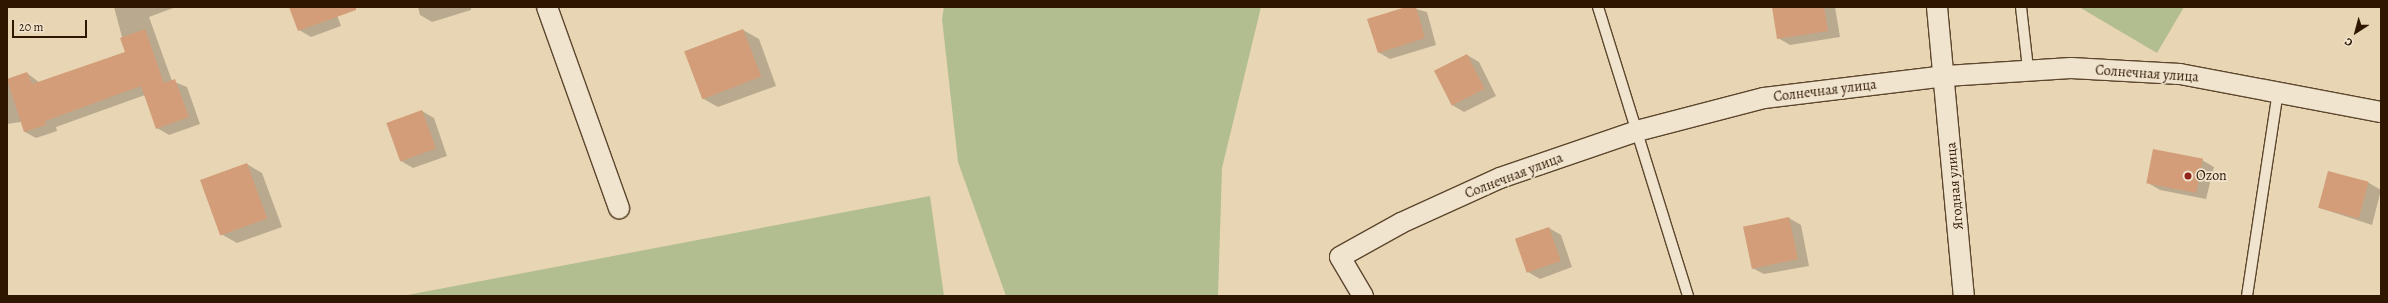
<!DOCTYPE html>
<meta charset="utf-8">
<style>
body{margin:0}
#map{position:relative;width:2388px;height:303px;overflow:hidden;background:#e8d5b3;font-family:Alegreya,serif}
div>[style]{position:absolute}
.green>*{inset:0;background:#b2be8f}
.shadow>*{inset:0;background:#0003}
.building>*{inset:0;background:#d39d79;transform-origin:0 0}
.roads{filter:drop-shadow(1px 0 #5c462d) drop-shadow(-1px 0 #5c462d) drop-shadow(0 1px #5c462d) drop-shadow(0 -1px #5c462d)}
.service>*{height:10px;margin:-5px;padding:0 5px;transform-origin:5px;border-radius:5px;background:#f0e4ce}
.minor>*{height:20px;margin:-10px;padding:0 10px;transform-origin:10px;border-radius:10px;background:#f0e4ce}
.dots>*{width:11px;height:11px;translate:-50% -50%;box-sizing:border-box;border:2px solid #f0e4ce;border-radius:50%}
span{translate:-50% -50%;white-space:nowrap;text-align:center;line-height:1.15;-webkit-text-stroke:3.5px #f0e4ce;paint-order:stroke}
.street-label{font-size:14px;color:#2e1600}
.poi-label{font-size:14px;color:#2e1600}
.left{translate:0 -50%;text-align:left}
.frame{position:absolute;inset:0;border:8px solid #2e1600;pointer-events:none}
.north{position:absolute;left:2336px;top:12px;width:40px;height:40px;-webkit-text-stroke:3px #f0e4ce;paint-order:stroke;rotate:216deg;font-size:11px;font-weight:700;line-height:16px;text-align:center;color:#2e1600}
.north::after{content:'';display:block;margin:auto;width:14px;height:18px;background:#2e1600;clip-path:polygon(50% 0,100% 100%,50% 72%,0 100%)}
.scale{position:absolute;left:12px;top:20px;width:75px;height:18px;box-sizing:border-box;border:2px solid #2e1600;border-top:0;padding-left:5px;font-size:12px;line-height:14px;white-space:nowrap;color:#2e1600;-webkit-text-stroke:3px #f0e4ce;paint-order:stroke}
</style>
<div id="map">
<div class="green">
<div style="clip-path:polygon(944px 7px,1261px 7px,1222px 168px,1218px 296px,1006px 296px,958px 162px,942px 19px)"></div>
<div style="clip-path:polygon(2079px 7px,2184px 7px,2157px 53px)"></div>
<div style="clip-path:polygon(930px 196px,944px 296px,402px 296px)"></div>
</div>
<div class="shadow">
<div style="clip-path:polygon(114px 7px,176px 7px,149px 17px,172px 81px,187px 87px,200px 124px,169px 135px,157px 128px,145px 95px,56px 127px,57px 131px,36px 138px,25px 132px,21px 122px,7px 124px,7px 80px,27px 73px,40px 83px,126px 52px)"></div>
<div style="clip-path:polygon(290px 7px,334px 7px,341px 26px,311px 37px,299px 30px)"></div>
<div style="clip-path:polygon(418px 7px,471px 7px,471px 10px,432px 22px,420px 15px)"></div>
<div style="clip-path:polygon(1409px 7px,1427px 12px,1436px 45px,1390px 59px,1378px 52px)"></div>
<div style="clip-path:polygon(1773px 7px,1835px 7px,1840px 37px,1790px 45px,1778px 38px)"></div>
<div style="clip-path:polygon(743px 30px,759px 39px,776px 86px,718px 107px,702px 98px,685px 51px)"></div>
<div style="clip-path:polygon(1467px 55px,1479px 62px,1496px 96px,1464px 112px,1452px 105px,1435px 71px)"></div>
<div style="clip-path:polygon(422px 111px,434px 118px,447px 156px,413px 168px,401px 161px)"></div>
<div style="clip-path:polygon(2202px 160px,2214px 167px,2206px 199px,2160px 190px,2148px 183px)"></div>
<div style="clip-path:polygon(247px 164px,262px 173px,282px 227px,237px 243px,221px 234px)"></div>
<div style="clip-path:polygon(2329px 173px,2369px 183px,2381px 190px,2372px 225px,2320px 208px)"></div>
<div style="clip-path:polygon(1789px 218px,1801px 225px,1809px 266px,1764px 274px,1752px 268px,1744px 227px)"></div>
<div style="clip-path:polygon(1549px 228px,1561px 235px,1572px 267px,1540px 279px,1528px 272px)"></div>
</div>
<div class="building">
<div style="clip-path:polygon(289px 7px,356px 7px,356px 10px,298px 31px)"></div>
<div style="clip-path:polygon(1406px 7px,1416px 7px,1425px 38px,1378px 53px,1367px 19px)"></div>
<div style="clip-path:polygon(1772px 7px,1824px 7px,1828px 31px,1777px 39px)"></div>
<div style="clip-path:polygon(145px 29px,164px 83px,175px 79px,189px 117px,156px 129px,141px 86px,45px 121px,46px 125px,24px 132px,7px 79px,27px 72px,32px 84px,125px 52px,120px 38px)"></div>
<div style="left:743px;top:29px;width:51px;height:63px;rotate:69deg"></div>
<div style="left:1467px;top:54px;width:39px;height:37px;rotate:63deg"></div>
<div style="left:422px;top:110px;width:41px;height:38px;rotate:70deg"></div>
<div style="left:2153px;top:149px;width:51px;height:35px;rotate:11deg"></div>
<div style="left:247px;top:163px;width:59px;height:50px;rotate:70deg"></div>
<div style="left:2328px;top:171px;width:42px;height:38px;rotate:15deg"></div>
<div style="left:1789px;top:217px;width:43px;height:47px;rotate:78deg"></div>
<div style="left:1549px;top:227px;width:36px;height:36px;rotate:71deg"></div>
</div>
<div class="roads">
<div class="service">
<div style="left:1598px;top:7px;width:303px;rotate:72.7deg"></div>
<div style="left:2021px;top:7px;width:61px;rotate:83.5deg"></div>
<div style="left:2247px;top:296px;width:208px;rotate:-81.4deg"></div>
</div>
<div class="minor">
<div style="left:547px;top:7px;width:214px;rotate:70.3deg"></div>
<div style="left:1937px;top:7px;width:290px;rotate:84.7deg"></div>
<div style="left:1363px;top:296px;width:45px;rotate:-120.5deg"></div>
<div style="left:1340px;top:257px;width:70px;rotate:-29.1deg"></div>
<div style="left:1401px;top:223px;width:109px;rotate:-24.4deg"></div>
<div style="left:1500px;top:178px;width:145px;rotate:-18.9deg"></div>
<div style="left:1637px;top:131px;width:131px;rotate:-14.6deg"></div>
<div style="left:1764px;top:98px;width:183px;rotate:-6.9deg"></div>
<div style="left:1946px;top:76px;width:125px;rotate:-3.7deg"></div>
<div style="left:2071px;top:68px;width:109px;rotate:3.2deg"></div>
<div style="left:2180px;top:74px;width:205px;rotate:10.7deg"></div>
</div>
</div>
<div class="dots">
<div style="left:2188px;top:176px;background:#8f2418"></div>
</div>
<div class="street-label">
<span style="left:2147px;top:74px;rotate:4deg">Солнечная улица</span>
<span style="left:1825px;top:91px;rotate:-7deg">Солнечная улица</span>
<span style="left:1514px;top:176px;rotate:-21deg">Солнечная улица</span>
<span style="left:1955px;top:186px;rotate:-95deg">Ягодная улица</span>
</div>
<div class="poi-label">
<span class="left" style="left:2196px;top:176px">Ozon</span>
</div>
<div class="frame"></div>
<div class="north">С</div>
<div class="scale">20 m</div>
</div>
